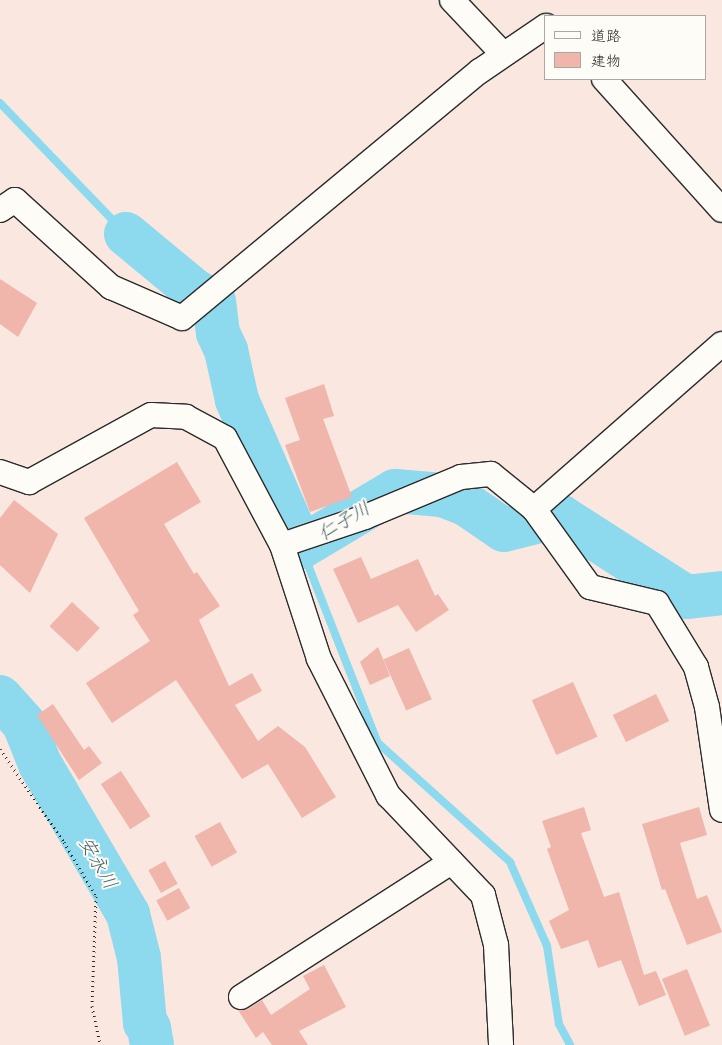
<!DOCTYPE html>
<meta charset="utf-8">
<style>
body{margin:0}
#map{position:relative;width:722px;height:1045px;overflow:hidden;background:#f9e7e0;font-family:Itim,"Klee One",sans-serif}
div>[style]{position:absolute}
.stream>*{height:8px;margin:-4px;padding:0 4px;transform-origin:4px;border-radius:4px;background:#8dd9ed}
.river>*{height:44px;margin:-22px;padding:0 22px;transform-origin:22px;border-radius:22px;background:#8dd9ed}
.building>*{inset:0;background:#f0b5ab;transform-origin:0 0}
.path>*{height:3px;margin-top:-1.5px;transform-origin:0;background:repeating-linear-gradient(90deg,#2b2b2b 0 1px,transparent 0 5px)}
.roads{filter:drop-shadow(1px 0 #2b2b2b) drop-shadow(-1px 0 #2b2b2b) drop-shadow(0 1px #2b2b2b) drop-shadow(0 -1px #2b2b2b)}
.minor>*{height:24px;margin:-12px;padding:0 12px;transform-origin:12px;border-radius:12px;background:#fdfcf7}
span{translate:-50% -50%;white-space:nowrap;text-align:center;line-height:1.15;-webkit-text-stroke:4px #fdfcf7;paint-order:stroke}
.water-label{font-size:19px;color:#485f65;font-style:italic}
.legend{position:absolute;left:544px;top:15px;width:162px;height:65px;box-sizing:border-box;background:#fdfcf7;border:1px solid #a9a8a5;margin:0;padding:6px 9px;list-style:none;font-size:15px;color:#2b2b2b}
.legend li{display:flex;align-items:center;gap:10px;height:25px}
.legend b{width:25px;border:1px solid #a9a8a5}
</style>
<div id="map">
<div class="stream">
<div style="left:0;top:103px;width:182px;rotate:46.1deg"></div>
<div style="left:301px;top:547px;width:211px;rotate:68.6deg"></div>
<div style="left:378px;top:743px;width:178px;rotate:42deg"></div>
<div style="left:510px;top:862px;width:92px;rotate:66.2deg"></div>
<div style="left:547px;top:946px;width:79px;rotate:81.3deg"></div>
<div style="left:559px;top:1024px;width:24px;rotate:62deg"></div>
</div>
<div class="river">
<div style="left:126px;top:234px;width:89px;rotate:39.6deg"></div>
<div style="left:195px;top:291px;width:21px;rotate:28deg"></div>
<div style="left:214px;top:301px;width:32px;rotate:83deg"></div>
<div style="left:218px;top:333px;width:19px;rotate:65deg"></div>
<div style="left:226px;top:350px;width:51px;rotate:77.6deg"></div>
<div style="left:237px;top:400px;width:160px;rotate:66.5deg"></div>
<div style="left:301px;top:547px;width:109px;rotate:-30.8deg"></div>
<div style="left:395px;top:491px;width:47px;rotate:4.9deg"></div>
<div style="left:442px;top:495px;width:26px;rotate:21deg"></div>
<div style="left:466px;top:504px;width:46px;rotate:34.4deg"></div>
<div style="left:504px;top:530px;width:58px;rotate:-14deg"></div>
<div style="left:560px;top:516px;width:150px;rotate:32.7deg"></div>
<div style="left:686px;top:597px;width:36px;rotate:-6deg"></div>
<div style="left:0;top:697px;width:36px;rotate:48deg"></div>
<div style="left:24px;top:724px;width:43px;rotate:68.2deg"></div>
<div style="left:40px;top:764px;width:174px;rotate:59.6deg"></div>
<div style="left:128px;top:914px;width:45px;rotate:76deg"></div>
<div style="left:139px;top:958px;width:65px;rotate:84.7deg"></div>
<div style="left:145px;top:1023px;width:6px;rotate:51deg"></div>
<div style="left:149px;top:1028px;width:17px;rotate:80deg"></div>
</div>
<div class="building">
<div style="clip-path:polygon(0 279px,37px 303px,18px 337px,0 324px)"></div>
<div style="clip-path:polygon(324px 384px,334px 416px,323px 419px,352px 497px,310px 512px,285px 445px,300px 440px,285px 398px)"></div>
<div style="clip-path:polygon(177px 462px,201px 502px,164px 524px,194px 574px,197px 572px,220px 606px,199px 620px,229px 686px,252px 673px,262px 691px,235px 705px,258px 741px,278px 726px,305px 747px,336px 797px,302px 818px,268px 764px,242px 779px,176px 680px,112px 723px,86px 683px,150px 641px,133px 615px,139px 611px,84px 518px)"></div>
<div style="clip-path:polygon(14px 500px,58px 534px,30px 593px,0 565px,0 518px)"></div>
<div style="clip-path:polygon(361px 557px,371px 579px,418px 559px,435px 596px,438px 594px,449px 610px,416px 632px,398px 605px,358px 623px,333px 569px)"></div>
<div style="left:72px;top:602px;width:38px;height:33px;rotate:43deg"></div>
<div style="clip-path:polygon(378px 647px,390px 676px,370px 685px,360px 662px)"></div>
<div style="left:409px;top:648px;width:56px;height:28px;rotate:66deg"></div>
<div style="left:573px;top:682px;width:60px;height:45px;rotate:66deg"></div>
<div style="left:656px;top:694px;width:30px;height:48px;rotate:64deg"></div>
<div style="clip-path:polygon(53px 704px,84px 750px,89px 746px,102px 763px,79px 780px,37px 715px)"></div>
<div style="left:121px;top:771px;width:54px;height:24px;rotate:57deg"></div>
<div style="clip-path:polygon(584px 807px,591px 830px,581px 833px,604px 897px,619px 892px,644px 975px,656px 971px,666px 995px,639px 1006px,621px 960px,598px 968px,588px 940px,561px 949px,549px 921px,569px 910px,547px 849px,551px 847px,542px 821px)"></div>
<div style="clip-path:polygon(699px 807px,707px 835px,680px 843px,697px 899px,707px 895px,722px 932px,687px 945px,665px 889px,662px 890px,642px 824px)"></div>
<div style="left:220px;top:822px;width:35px;height:29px;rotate:61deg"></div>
<div style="left:165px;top:861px;width:26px;height:19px;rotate:61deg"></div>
<div style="left:179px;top:888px;width:23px;height:26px;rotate:61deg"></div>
<div style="clip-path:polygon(324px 965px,346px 1007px,299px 1031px,308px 1045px,272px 1045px,263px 1032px,256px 1038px,238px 1010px,248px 1009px,262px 1000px,271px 1015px,310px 989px,303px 976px)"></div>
<div style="left:687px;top:969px;width:61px;height:27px;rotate:68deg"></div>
</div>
<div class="path">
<div style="left:0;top:749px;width:113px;rotate:55.5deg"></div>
<div style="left:64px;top:842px;width:63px;rotate:59.3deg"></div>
<div style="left:96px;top:896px;width:110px;rotate:92.1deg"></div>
<div style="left:92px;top:1006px;width:40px;rotate:78deg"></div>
</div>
<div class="roads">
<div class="minor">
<div style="left:452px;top:0;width:74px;rotate:46.6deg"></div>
<div style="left:604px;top:79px;width:176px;rotate:48deg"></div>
<div style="left:0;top:210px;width:18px;rotate:-34deg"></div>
<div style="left:15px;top:200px;width:130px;rotate:42.2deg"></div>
<div style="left:111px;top:287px;width:77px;rotate:23.6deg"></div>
<div style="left:182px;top:318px;width:387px;rotate:-39.7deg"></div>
<div style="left:480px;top:71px;width:80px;rotate:-34.3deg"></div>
<div style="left:0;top:472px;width:31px;rotate:19deg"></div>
<div style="left:29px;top:482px;width:139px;rotate:-28.8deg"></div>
<div style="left:151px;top:415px;width:35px;rotate:3deg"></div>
<div style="left:186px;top:417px;width:44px;rotate:28.3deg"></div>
<div style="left:225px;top:438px;width:121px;rotate:62deg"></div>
<div style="left:282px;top:545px;width:120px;rotate:72deg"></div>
<div style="left:319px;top:659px;width:153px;rotate:63.1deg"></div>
<div style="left:388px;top:795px;width:138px;rotate:46.5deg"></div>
<div style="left:483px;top:895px;width:52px;rotate:75.4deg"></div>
<div style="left:496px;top:945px;width:100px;rotate:87.1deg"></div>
<div style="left:534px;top:509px;width:250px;rotate:-41.3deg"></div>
<div style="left:282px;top:545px;width:88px;rotate:-18.6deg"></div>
<div style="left:365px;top:517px;width:104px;rotate:-22.6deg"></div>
<div style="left:461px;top:477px;width:30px;rotate:-6deg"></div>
<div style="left:491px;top:474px;width:55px;rotate:39.1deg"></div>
<div style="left:534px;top:509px;width:96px;rotate:54.3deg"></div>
<div style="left:590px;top:587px;width:69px;rotate:13.4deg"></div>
<div style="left:657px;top:603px;width:75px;rotate:58.6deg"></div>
<div style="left:696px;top:667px;width:41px;rotate:74.6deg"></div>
<div style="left:707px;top:707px;width:104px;rotate:81.7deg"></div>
<div style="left:241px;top:997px;width:250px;rotate:-32.7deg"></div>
</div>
</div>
<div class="water-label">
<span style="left:344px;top:521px;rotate:-31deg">仁子川</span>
<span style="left:98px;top:863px;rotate:60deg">安永川</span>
</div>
<ul class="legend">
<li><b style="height:6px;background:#fdfcf7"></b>道路</li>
<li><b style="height:14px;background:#f0b5ab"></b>建物</li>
</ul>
</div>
